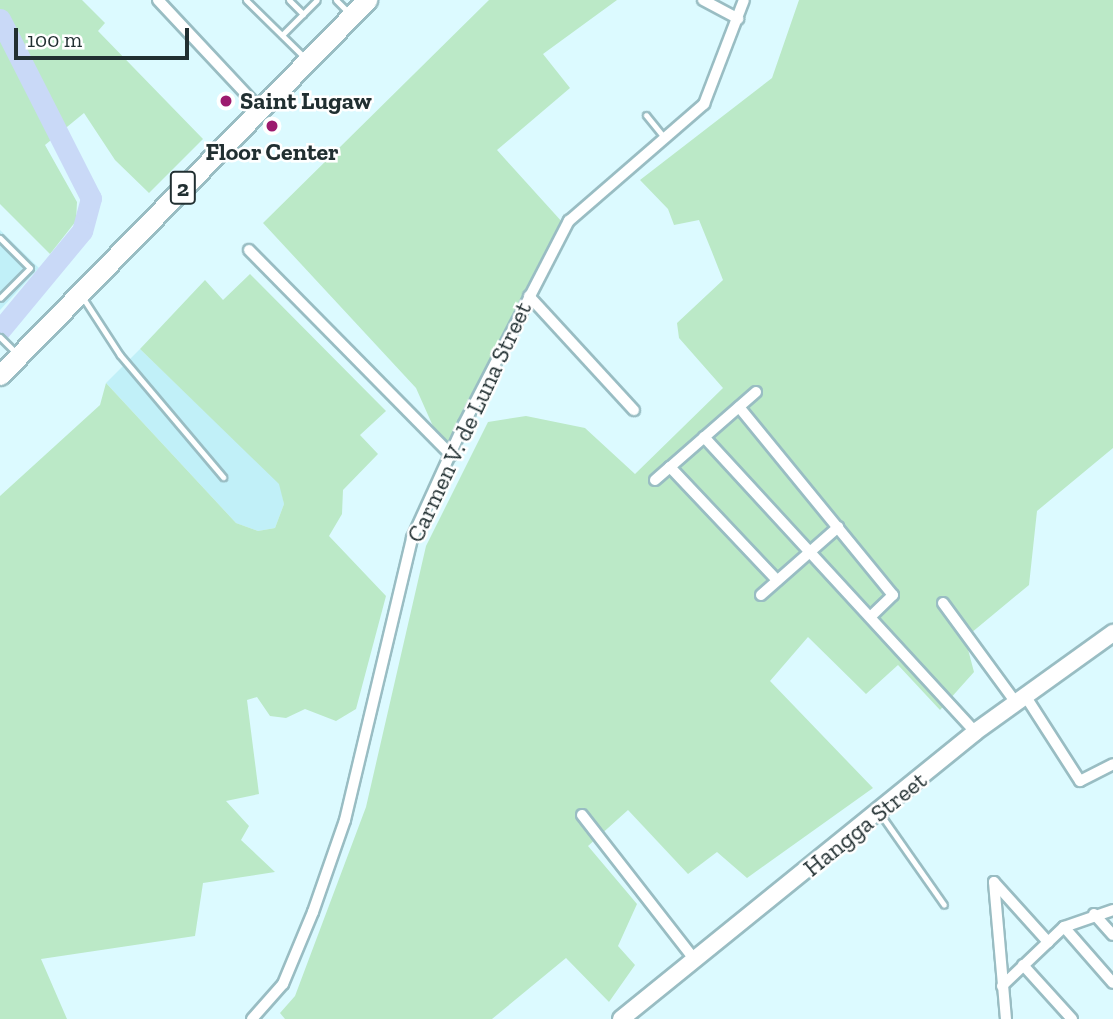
<!DOCTYPE html>
<style>
body{margin:0}
#map{position:relative;width:1113px;height:1019px;overflow:hidden;background:#dcfaff;font-family:"Zilla Slab",serif}
div>[style]{position:absolute}
.built>*{inset:0;background:#c1f0f8}
.green>*{inset:0;background:#bbe9c7}
.river>*{height:21px;margin:-10.5px;padding:0 10.5px;transform-origin:10.5px;border-radius:10.5px;background:#c9d9f7}
.roads{filter:drop-shadow(2px 0 #99bdc3) drop-shadow(-2px 0 #99bdc3) drop-shadow(0 2px #99bdc3) drop-shadow(0 -2px #99bdc3)}
.lane>*{height:5px;margin:-2.5px;padding:0 2.5px;transform-origin:2.5px;border-radius:2.5px;background:#fff}
.street>*{height:10px;margin:-5px;padding:0 5px;transform-origin:5px;border-radius:5px;background:#fff}
.secondary>*{height:16px;margin:-8px;padding:0 8px;transform-origin:8px;border-radius:8px;background:#fff}
.highway>*{height:19px;margin:-9.5px;padding:0 9.5px;transform-origin:9.5px;border-radius:9.5px;background:#fff}
.dots>*{width:19px;height:19px;translate:-50% -50%;box-sizing:border-box;border:4px solid #fff;border-radius:50%}
span{translate:-50% -50%;white-space:nowrap;text-align:center;line-height:1.15;-webkit-text-stroke:5px #fff;paint-order:stroke}
.shield-label span{padding:2px 5px;background:#fff;border:2px solid;border-radius:5px;-webkit-text-stroke-width:0}
.shield-label{font-size:23px;color:#212f31;font-weight:700}
.poi-label{font-size:24px;color:#212f31;font-weight:700}
.left{translate:0 -50%;text-align:left}
.street-label{font-size:24px;color:#212f31}
.scale{position:absolute;left:14px;top:28px;width:175px;height:32px;box-sizing:border-box;border:4px solid #212f31;border-top:0;padding-left:9px;font-size:21px;line-height:24px;white-space:nowrap;color:#212f31;-webkit-text-stroke:5px #fff;paint-order:stroke}
</style>
<div id="map">
<div class="built">
<div style="clip-path:polygon(0 230px,39px 268px,0 310px)"></div>
<div style="clip-path:polygon(140px 349px,280px 484px,284px 504px,275px 528px,258px 531px,236px 523px,106px 383px)"></div>
</div>
<div class="green">
<div style="clip-path:polygon(0 0,82px 0,105px 23px,98px 31px,203px 139px,149px 193px,115px 160px,84px 113px,45px 145px,77px 202px,76px 221px,50px 254px,0 204px)"></div>
<div style="clip-path:polygon(489px 0,617px 0,543px 54px,570px 88px,497px 150px,563px 223px,452px 446px,436px 433px,416px 388px,263px 223px)"></div>
<div style="clip-path:polygon(799px 0,1113px 0,1113px 448px,1037px 511px,1029px 585px,965px 638px,974px 672px,940px 710px,898px 665px,866px 694px,808px 637px,770px 681px,873px 788px,747px 878px,717px 852px,688px 874px,628px 810px,588px 846px,637px 904px,618px 946px,635px 965px,609px 1002px,566px 958px,492px 1019px,285px 1019px,280px 1013px,295px 996px,366px 807px,426px 546px,488px 422px,526px 416px,585px 428px,635px 474px,723px 388px,679px 338px,677px 323px,723px 280px,712px 252px,699px 220px,674px 225px,668px 209px,640px 180px,772px 78px)"></div>
<div style="clip-path:polygon(250px 274px,386px 411px,360px 435px,378px 454px,343px 490px,342px 514px,329px 536px,386px 596px,356px 709px,336px 721px,305px 709px,286px 718px,270px 716px,257px 697px,247px 700px,259px 794px,226px 801px,249px 826px,241px 840px,275px 872px,203px 883px,195px 936px,41px 959px,67px 1019px,0 1019px,0 496px,100px 405px,106px 383px,236px 523px,258px 531px,275px 528px,284px 504px,279px 484px,140px 349px,205px 280px,223px 300px)"></div>
</div>
<div class="river">
<div style="left:0;top:19px;width:201px;rotate:63.1deg"></div>
<div style="left:91px;top:198px;width:34px;rotate:105deg"></div>
<div style="left:82px;top:231px;width:129px;rotate:129.6deg"></div>
</div>
<div class="roads">
<div class="lane">
<div style="left:246px;top:0;width:81px;rotate:44.5deg"></div>
<div style="left:289px;top:0;width:20px;rotate:45deg"></div>
<div style="left:336px;top:0;width:20px;rotate:45deg"></div>
<div style="left:282px;top:35px;width:49px;rotate:-45deg"></div>
<div style="left:646px;top:115px;width:28px;rotate:51deg"></div>
<div style="left:0;top:238px;width:42px;rotate:45deg"></div>
<div style="left:30px;top:268px;width:42px;rotate:135deg"></div>
<div style="left:83px;top:298px;width:68px;rotate:57deg"></div>
<div style="left:120px;top:355px;width:160px;rotate:49.8deg"></div>
<div style="left:0;top:337px;width:21px;rotate:45deg"></div>
<div style="left:879px;top:812px;width:113px;rotate:55deg"></div>
</div>
<div class="street">
<div style="left:158px;top:0;width:149px;rotate:46.9deg"></div>
<div style="left:703px;top:0;width:40px;rotate:28deg"></div>
<div style="left:249px;top:250px;width:288px;rotate:45.4deg"></div>
<div style="left:529px;top:296px;width:155px;rotate:47.4deg"></div>
<div style="left:756px;top:392px;width:114px;rotate:138.9deg"></div>
<div style="left:670px;top:467px;width:156px;rotate:46.6deg"></div>
<div style="left:739px;top:407px;width:243px;rotate:50.7deg"></div>
<div style="left:893px;top:595px;width:30px;rotate:136deg"></div>
<div style="left:704px;top:437px;width:401px;rotate:47.4deg"></div>
<div style="left:655px;top:480px;width:20px;rotate:-41deg"></div>
<div style="left:761px;top:595px;width:103px;rotate:-41.4deg"></div>
<div style="left:943px;top:603px;width:125px;rotate:53.8deg"></div>
<div style="left:1026px;top:697px;width:100px;rotate:57.3deg"></div>
<div style="left:1080px;top:781px;width:37px;rotate:-27deg"></div>
<div style="left:582px;top:815px;width:182px;rotate:52.1deg"></div>
<div style="left:994px;top:882px;width:138px;rotate:85deg"></div>
<div style="left:994px;top:882px;width:81px;rotate:48deg"></div>
<div style="left:1094px;top:914px;width:28px;rotate:48deg"></div>
<div style="left:1064px;top:927px;width:74px;rotate:48.8deg"></div>
<div style="left:1023px;top:965px;width:73px;rotate:47.8deg"></div>
<div style="left:1002px;top:986px;width:86px;rotate:-43.6deg"></div>
<div style="left:1064px;top:927px;width:52px;rotate:-19.1deg"></div>
<div style="left:252px;top:1019px;width:47px;rotate:-48.5deg"></div>
<div style="left:283px;top:984px;width:78px;rotate:-67.4deg"></div>
<div style="left:313px;top:912px;width:97px;rotate:-70.8deg"></div>
<div style="left:345px;top:820px;width:290px;rotate:-76.6deg"></div>
<div style="left:412px;top:538px;width:125px;rotate:-65.5deg"></div>
<div style="left:464px;top:424px;width:229px;rotate:-62.7deg"></div>
<div style="left:569px;top:221px;width:179px;rotate:-40.9deg"></div>
<div style="left:704px;top:104px;width:111px;rotate:-69deg"></div>
</div>
<div class="secondary">
<div style="left:621px;top:1019px;width:456px;rotate:-39deg"></div>
<div style="left:975px;top:732px;width:170px;rotate:-35.7deg"></div>
</div>
<div class="highway">
<div style="left:0;top:375px;width:525px;rotate:-45.62deg"></div>
</div>
</div>
<div class="dots">
<div style="left:226px;top:101px;background:#9c1a6e"></div>
<div style="left:272px;top:126px;background:#9c1a6e"></div>
</div>
<div class="shield-label">
<span style="left:183px;top:188px">2</span>
</div>
<div class="poi-label">
<span class="left" style="left:240px;top:101px">Saint Lugaw</span>
<span style="left:272px;top:152px">Floor Center</span>
</div>
<div class="street-label">
<span style="left:469px;top:422px;rotate:-65deg">Carmen V. de Luna Street</span>
<span style="left:865px;top:824px;rotate:-39deg">Hangga Street</span>
</div>
<div class="scale">100 m</div>
</div>
